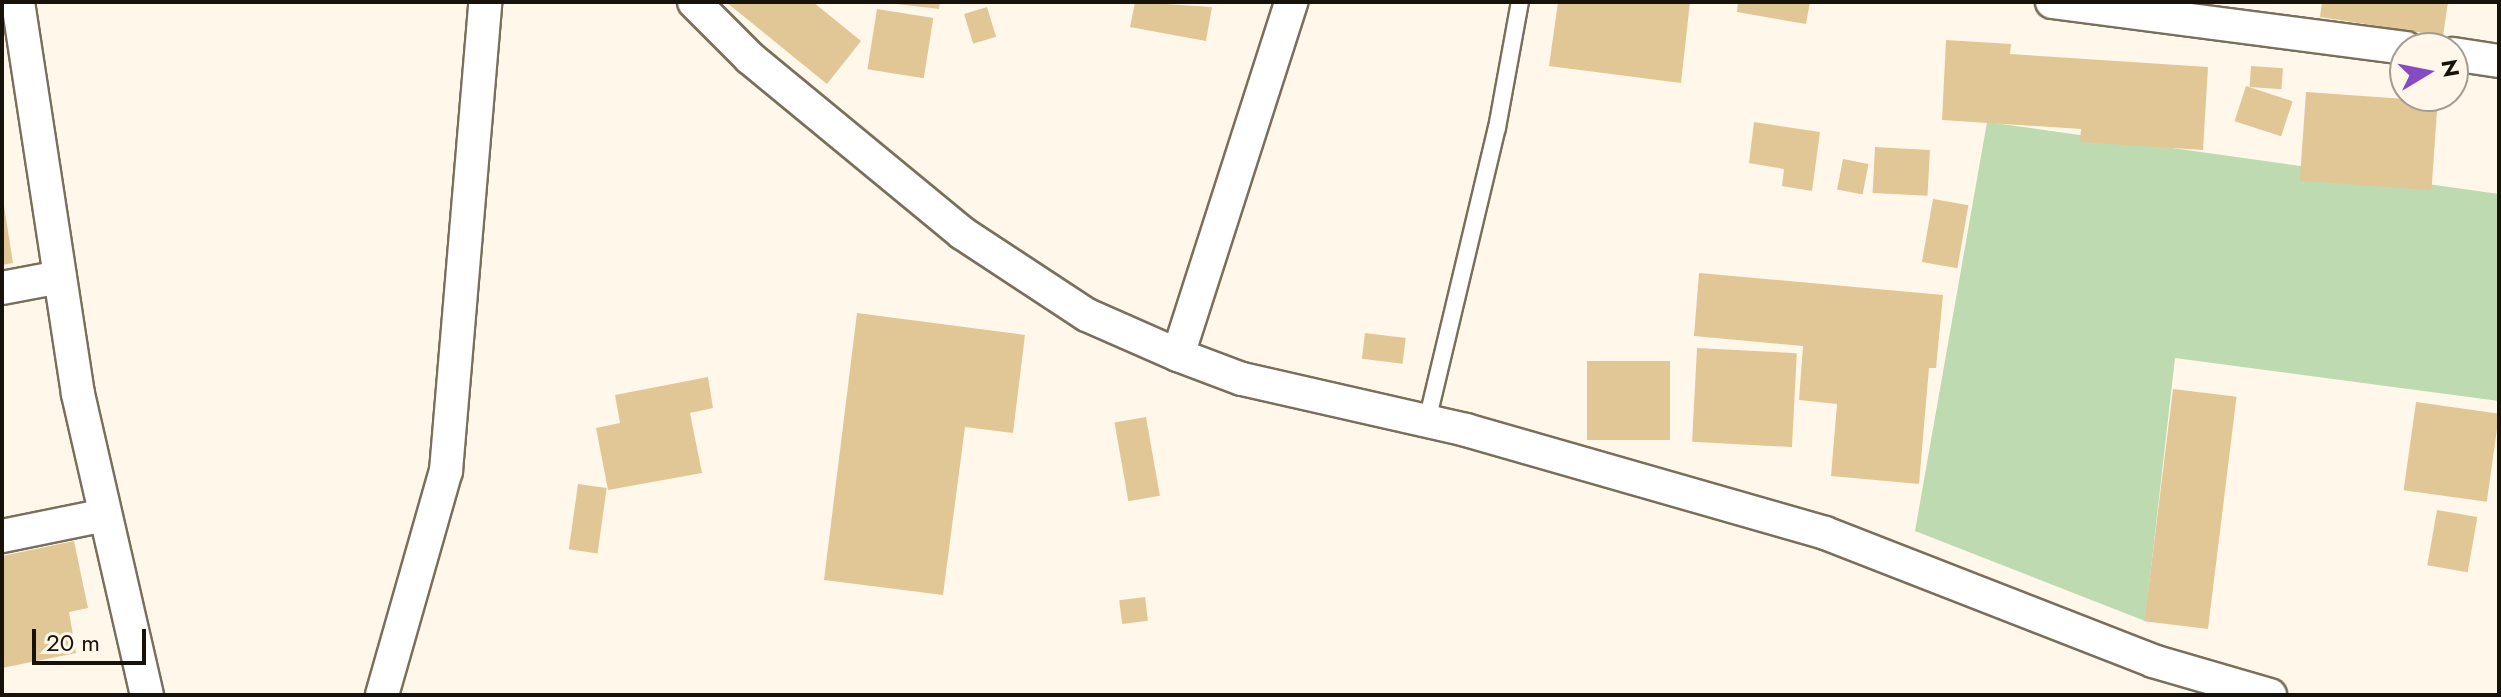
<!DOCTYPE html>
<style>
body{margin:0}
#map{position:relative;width:2501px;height:697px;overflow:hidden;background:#fff7ea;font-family:Jost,sans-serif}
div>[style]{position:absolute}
.green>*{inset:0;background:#bedab0}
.building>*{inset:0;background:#e1c796;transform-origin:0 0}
.roads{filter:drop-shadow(2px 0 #7a6f5c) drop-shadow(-2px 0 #7a6f5c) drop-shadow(0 2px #7a6f5c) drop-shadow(0 -2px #7a6f5c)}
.service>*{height:16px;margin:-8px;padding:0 8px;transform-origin:8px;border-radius:8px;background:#fff}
.minor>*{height:32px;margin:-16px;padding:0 16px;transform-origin:16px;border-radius:16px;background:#fff}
span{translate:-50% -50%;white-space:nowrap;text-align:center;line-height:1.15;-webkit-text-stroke:7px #fff7ea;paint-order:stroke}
.frame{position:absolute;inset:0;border:4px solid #17130b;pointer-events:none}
.north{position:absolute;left:2389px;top:32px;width:80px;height:80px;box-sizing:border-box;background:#fff7ea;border:2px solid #a29c91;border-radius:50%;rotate:80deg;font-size:22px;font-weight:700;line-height:32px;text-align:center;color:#17130b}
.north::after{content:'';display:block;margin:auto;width:28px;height:36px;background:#864bc2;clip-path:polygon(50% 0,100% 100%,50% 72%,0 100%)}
.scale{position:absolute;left:32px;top:629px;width:114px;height:36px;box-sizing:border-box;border:4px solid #17130b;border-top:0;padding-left:10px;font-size:24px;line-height:28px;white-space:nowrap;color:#17130b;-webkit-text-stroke:6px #fff7ea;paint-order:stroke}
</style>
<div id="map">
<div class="green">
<div style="clip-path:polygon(1987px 122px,2499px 194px,2499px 401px,2175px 358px,2145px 621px,1915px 531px)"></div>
</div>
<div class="building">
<div style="clip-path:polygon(726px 2px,813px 2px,861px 41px,827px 84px)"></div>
<div style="clip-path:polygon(880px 2px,940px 2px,939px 9px)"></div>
<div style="clip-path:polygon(1135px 2px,1212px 7px,1206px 41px,1130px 27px)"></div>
<div style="clip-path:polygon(1558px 2px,1690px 2px,1681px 83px,1549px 66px)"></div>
<div style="clip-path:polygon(1738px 2px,1810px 2px,1806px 24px,1737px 12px)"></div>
<div style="clip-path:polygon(2322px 2px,2448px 2px,2443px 36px,2320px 17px)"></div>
<div style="left:987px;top:7px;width:31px;height:24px;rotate:73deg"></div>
<div style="left:877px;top:9px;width:57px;height:61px;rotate:9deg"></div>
<div style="clip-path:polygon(1946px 40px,2011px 44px,2010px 54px,2208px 67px,2203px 150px,2080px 142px,2081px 129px,1942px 120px)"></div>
<div style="left:2251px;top:66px;width:32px;height:21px;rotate:4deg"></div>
<div style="left:2246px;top:86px;width:49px;height:37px;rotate:18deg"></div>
<div style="left:2306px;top:92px;width:132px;height:89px;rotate:4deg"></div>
<div style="clip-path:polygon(1754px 122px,1820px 132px,1812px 191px,1782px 186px,1784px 169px,1749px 163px)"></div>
<div style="left:1875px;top:147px;width:55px;height:46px;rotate:3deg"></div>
<div style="left:1843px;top:159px;width:26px;height:31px;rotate:11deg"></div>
<div style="left:1933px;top:199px;width:36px;height:64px;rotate:10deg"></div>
<div style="clip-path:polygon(4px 206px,13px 263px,2px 265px,2px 207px)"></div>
<div style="clip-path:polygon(1699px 273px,1943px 295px,1936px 368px,1929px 368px,1919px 484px,1831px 476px,1837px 404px,1799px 400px,1803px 346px,1694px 336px)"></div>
<div style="clip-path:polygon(857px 313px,1025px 335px,1013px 433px,965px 427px,943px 595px,824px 580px)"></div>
<div style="left:1365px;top:333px;width:41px;height:26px;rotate:7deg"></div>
<div style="left:1697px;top:348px;width:100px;height:94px;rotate:3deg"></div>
<div style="left:1587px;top:361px;width:83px;height:79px"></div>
<div style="clip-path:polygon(708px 377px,713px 408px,690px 413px,702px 473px,608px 490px,596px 428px,620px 423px,615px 395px)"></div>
<div style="left:2173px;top:389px;width:64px;height:234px;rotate:7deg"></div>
<div style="left:2416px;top:402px;width:84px;height:89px;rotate:8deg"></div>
<div style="left:1146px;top:417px;width:80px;height:32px;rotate:80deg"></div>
<div style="left:578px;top:484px;width:29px;height:66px;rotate:8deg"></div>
<div style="left:2437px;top:510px;width:41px;height:56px;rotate:10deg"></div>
<div style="clip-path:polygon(74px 541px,88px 608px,69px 612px,76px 653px,2px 668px,2px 556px)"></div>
<div style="left:1145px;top:597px;width:24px;height:26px;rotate:83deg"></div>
</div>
<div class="roads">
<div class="service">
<div style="left:1427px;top:421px;width:301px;rotate:-76.6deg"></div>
<div style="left:1497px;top:128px;width:128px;rotate:-79.7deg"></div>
</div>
<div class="minor">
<div style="left:18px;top:2px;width:397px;rotate:81.3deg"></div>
<div style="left:78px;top:394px;width:309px;rotate:77.1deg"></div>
<div style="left:694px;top:2px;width:79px;rotate:45deg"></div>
<div style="left:750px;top:58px;width:275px;rotate:39.5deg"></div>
<div style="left:962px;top:233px;width:149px;rotate:33.3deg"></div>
<div style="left:1087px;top:315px;width:99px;rotate:23.7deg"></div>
<div style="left:1178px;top:355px;width:68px;rotate:20.6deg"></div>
<div style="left:1242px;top:379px;width:230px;rotate:12.8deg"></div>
<div style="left:1466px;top:430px;width:373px;rotate:16deg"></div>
<div style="left:1825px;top:533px;width:352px;rotate:21.3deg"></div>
<div style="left:2153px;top:661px;width:122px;rotate:16.2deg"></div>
<div style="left:2052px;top:2px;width:357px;rotate:7.4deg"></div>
<div style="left:2453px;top:54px;width:47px;rotate:8.7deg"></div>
<div style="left:2px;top:288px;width:59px;rotate:-10.7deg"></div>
<div style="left:1178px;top:355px;width:371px;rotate:-72.2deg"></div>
<div style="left:2px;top:536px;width:105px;rotate:-11.5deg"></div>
<div style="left:382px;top:695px;width:233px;rotate:-74.1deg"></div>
<div style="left:446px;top:471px;width:471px;rotate:-85.2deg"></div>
</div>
</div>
<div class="frame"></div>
<div class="north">N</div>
<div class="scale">20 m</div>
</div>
